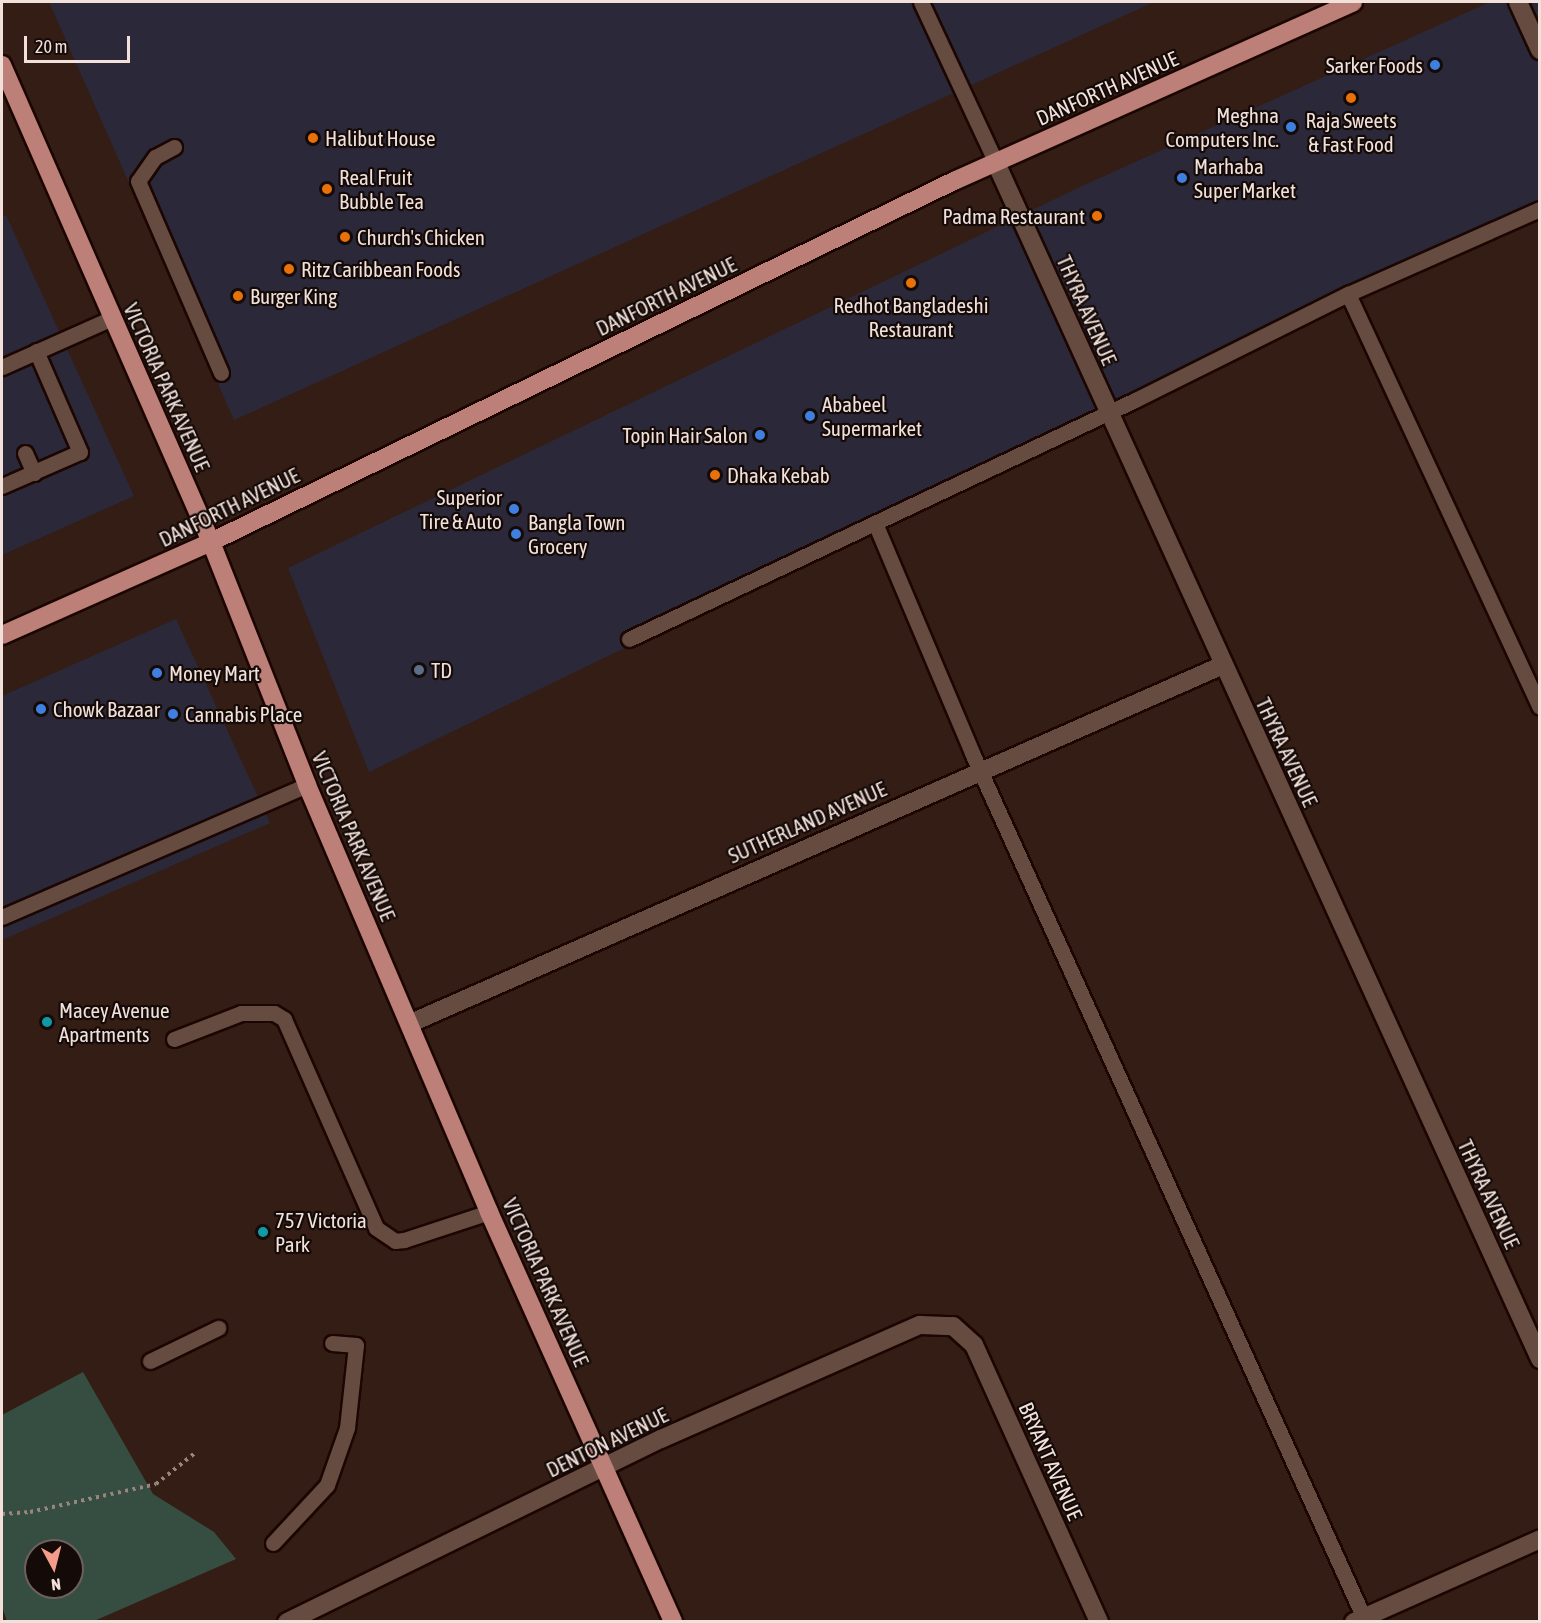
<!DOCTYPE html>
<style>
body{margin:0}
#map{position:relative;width:1541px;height:1623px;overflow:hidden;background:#341d14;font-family:"Asap Condensed",sans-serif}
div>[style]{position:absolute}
.commercial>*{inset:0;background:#2b2939}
.green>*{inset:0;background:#364e41}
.path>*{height:4px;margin-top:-2px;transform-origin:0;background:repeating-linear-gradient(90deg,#99857e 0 3px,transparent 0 7.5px)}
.roads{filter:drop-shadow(2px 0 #1b0602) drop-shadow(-2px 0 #1b0602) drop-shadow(0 2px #1b0602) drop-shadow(0 -2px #1b0602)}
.lane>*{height:15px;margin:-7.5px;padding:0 7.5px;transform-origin:7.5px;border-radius:7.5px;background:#664b41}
.street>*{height:18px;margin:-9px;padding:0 9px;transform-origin:9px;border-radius:9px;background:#664b41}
.primary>*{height:18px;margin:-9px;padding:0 9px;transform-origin:9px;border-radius:9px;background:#bc8078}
.dots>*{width:16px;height:16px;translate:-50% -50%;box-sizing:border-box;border:3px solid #140a07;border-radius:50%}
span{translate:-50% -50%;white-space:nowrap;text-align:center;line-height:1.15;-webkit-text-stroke:4.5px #140a07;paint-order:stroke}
.poi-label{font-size:21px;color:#f2e1db}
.right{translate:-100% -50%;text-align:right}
.left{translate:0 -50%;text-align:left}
.street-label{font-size:21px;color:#f2e1db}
.frame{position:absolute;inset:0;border:3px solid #f2e1db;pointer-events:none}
.north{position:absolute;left:24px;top:1539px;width:60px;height:60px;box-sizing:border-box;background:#140a07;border:2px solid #6d605c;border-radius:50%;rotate:173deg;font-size:16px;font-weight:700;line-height:24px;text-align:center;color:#f2e1db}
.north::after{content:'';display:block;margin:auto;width:21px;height:27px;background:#f49d8c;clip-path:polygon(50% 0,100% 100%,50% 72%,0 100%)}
.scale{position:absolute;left:24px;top:36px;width:106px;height:27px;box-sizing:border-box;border:3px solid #f2e1db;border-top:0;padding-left:8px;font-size:18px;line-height:21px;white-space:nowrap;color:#f2e1db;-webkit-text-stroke:4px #140a07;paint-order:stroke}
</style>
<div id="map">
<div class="commercial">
<div style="clip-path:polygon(49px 2px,1154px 2px,234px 420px)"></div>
<div style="clip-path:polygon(1490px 2px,1539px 2px,1539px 210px,1132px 393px,1061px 436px,369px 772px,288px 568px,1080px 187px)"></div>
<div style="clip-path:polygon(6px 215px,134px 496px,2px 555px,2px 217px)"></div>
<div style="clip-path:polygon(176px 619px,270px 823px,2px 940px,2px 696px)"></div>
</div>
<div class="green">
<div style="clip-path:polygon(evenodd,83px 1372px,153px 1494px,214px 1532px,236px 1559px,94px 1621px,7px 1621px,2px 1607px,2px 1415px,83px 1372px,36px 1551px,72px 1551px,72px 1587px,36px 1587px,36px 1551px)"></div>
</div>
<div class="path">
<div style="left:2px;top:1514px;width:28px;rotate:-4deg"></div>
<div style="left:30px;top:1512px;width:129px;rotate:-12.5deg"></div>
<div style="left:156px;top:1484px;width:50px;rotate:-38.5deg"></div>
</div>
<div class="roads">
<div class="lane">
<div style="left:921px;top:2px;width:178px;rotate:65deg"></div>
<div style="left:174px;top:147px;width:21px;rotate:152deg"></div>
<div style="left:155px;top:157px;width:29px;rotate:125deg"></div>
<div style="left:138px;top:181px;width:209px;rotate:66.6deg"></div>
<div style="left:1348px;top:294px;width:455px;rotate:65.1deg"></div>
<div style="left:2px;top:367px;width:120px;rotate:-24deg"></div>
<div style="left:25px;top:453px;width:22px;rotate:66deg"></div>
<div style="left:2px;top:486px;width:85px;rotate:-23.6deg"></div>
<div style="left:80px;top:452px;width:110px;rotate:-113.5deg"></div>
<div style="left:875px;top:523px;width:250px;rotate:67.1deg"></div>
<div style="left:972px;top:753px;width:950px;rotate:65.62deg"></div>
<div style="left:629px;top:639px;width:560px;rotate:-25.28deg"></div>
<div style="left:1135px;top:400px;width:238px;rotate:-26.5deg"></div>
<div style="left:1348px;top:294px;width:210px;rotate:-23.9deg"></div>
<div style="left:2px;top:917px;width:332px;rotate:-23.4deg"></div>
<div style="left:174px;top:1039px;width:72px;rotate:-21.2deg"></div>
<div style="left:241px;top:1013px;width:33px"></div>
<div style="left:274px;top:1013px;width:12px;rotate:31deg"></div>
<div style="left:284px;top:1019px;width:228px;rotate:66.2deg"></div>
<div style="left:376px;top:1228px;width:23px;rotate:34deg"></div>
<div style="left:395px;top:1241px;width:9px;rotate:-6deg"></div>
<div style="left:404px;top:1240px;width:89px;rotate:-18.2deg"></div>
<div style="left:150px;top:1361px;width:76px;rotate:-25.9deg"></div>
<div style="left:273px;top:1543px;width:79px;rotate:-47deg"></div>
<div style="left:327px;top:1485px;width:60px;rotate:-70.7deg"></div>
<div style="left:347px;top:1428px;width:83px;rotate:-83.8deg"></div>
<div style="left:356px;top:1345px;width:24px;rotate:-175deg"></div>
</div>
<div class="street">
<div style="left:1518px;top:2px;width:53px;rotate:65.4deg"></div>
<div style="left:996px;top:163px;width:1314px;rotate:65.54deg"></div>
<div style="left:411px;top:1023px;width:887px;rotate:-23.79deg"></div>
<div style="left:287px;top:1622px;width:416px;rotate:-26.1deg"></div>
<div style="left:661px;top:1439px;width:283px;rotate:-23.8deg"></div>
<div style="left:920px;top:1325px;width:33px;rotate:2deg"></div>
<div style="left:953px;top:1326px;width:28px;rotate:42deg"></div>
<div style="left:974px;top:1345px;width:304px;rotate:65.7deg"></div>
<div style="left:1354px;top:1622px;width:204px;rotate:-24deg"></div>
</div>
<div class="primary">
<div style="left:2px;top:65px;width:521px;rotate:66.34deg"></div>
<div style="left:211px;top:542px;width:261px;rotate:68.4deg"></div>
<div style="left:307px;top:785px;width:464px;rotate:66.9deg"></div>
<div style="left:489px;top:1212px;width:449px;rotate:65.8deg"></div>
<div style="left:2px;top:635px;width:229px;rotate:-24deg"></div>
<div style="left:211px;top:542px;width:828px;rotate:-25.92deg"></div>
<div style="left:956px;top:180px;width:435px;rotate:-24.1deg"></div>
</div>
</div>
<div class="dots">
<div style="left:1435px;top:65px;background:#3f7fe0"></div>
<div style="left:1351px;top:98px;background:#e8710a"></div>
<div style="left:1291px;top:127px;background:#3f7fe0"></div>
<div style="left:313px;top:138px;background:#e8710a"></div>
<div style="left:1182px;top:178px;background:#3f7fe0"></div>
<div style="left:327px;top:189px;background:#e8710a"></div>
<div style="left:1097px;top:216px;background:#e8710a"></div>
<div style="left:345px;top:237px;background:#e8710a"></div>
<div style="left:289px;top:269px;background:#e8710a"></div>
<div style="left:911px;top:283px;background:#e8710a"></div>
<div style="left:238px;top:296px;background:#e8710a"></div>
<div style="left:810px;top:416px;background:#3f7fe0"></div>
<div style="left:760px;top:435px;background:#3f7fe0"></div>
<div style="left:715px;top:475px;background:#e8710a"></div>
<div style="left:514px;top:509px;background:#3f7fe0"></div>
<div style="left:516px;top:534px;background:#3f7fe0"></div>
<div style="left:419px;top:670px;background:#5c6f8a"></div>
<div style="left:157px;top:673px;background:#3f7fe0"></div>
<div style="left:41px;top:709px;background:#3f7fe0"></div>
<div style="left:173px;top:714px;background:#3f7fe0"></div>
<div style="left:47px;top:1022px;background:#0f9aa8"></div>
<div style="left:263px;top:1232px;background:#0f9aa8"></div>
</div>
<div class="poi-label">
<span class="right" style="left:1423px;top:65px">Sarker Foods</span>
<span class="right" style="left:1279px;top:127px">Meghna<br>Computers Inc.</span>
<span style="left:1351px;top:132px">Raja Sweets<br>&amp; Fast Food</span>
<span class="left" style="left:325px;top:138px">Halibut House</span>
<span class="left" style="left:1194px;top:178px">Marhaba<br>Super Market</span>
<span class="left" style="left:339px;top:189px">Real Fruit<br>Bubble Tea</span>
<span class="right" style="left:1085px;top:216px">Padma Restaurant</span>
<span class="left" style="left:357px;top:237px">Church's Chicken</span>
<span class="left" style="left:301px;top:269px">Ritz Caribbean Foods</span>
<span class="left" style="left:250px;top:296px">Burger King</span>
<span style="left:911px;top:317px">Redhot Bangladeshi<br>Restaurant</span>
<span class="left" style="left:822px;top:416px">Ababeel<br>Supermarket</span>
<span class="right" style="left:748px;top:435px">Topin Hair Salon</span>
<span class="left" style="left:727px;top:475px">Dhaka Kebab</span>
<span class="right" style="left:502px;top:509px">Superior<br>Tire &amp; Auto</span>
<span class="left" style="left:528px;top:534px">Bangla Town<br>Grocery</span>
<span class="left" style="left:431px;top:670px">TD</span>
<span class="left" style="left:169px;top:673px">Money Mart</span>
<span class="left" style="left:53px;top:709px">Chowk Bazaar</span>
<span class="left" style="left:185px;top:714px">Cannabis Place</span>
<span class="left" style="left:59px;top:1022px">Macey Avenue<br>Apartments</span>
<span class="left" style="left:275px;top:1232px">757 Victoria<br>Park</span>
</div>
<div class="street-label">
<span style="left:1107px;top:88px;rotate:-24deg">DANFORTH AVENUE</span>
<span style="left:666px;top:296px;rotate:-26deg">DANFORTH AVENUE</span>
<span style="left:1087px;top:310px;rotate:66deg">THYRA AVENUE</span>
<span style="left:167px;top:387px;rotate:66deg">VICTORIA PARK AVENUE</span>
<span style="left:229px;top:507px;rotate:-26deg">DANFORTH AVENUE</span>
<span style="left:1287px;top:752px;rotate:65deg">THYRA AVENUE</span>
<span style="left:807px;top:822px;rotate:-24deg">SUTHERLAND AVENUE</span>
<span style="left:354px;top:836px;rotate:67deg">VICTORIA PARK AVENUE</span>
<span style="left:1489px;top:1194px;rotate:65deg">THYRA AVENUE</span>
<span style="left:546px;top:1282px;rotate:66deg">VICTORIA PARK AVENUE</span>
<span style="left:607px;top:1442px;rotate:-26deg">DENTON AVENUE</span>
<span style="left:1051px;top:1461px;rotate:66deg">BRYANT AVENUE</span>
</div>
<div class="frame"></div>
<div class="north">N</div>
<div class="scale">20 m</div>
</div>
